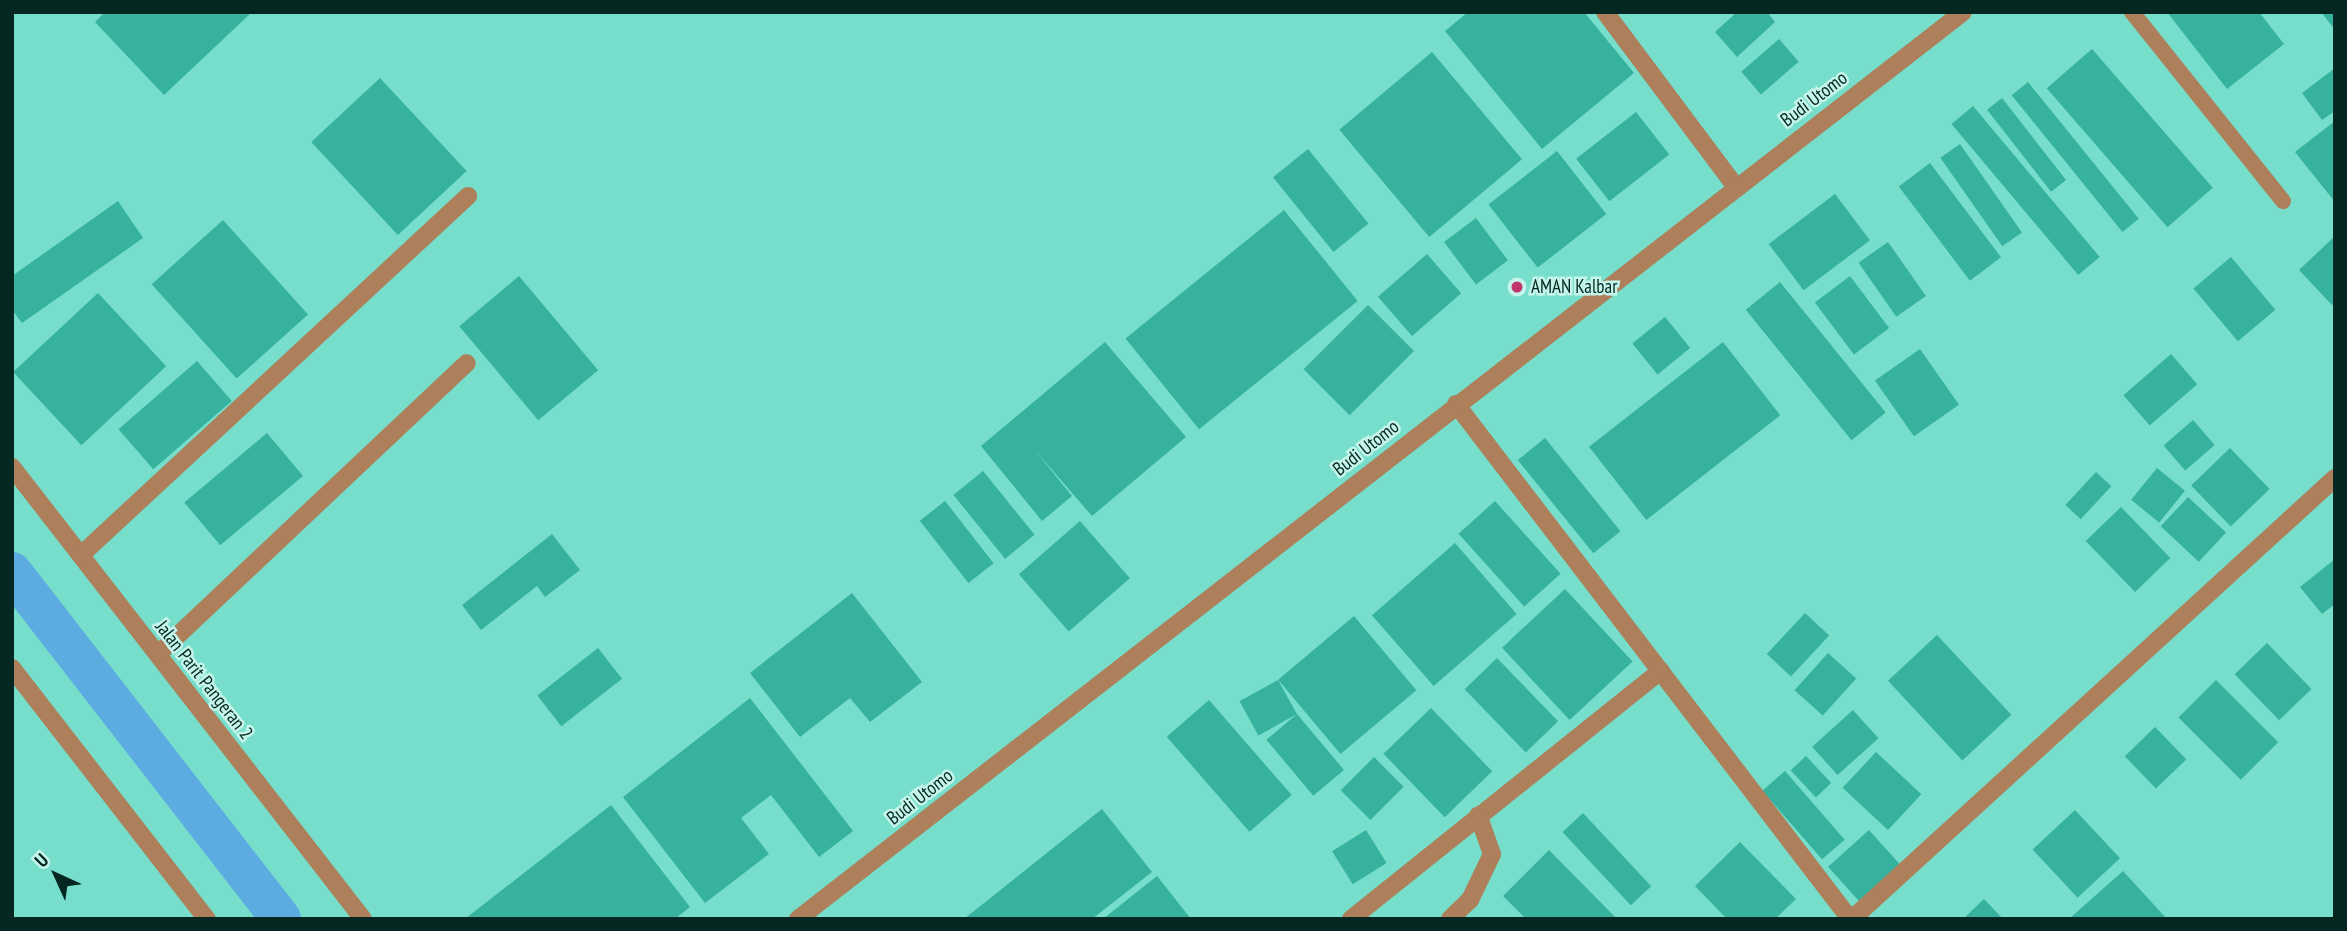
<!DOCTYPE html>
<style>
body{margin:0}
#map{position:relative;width:2347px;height:931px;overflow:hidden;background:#76decb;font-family:"PT Sans Narrow",sans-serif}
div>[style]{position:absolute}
.canal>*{height:40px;margin:-20px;padding:0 20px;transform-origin:20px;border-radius:20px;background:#5cace1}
.building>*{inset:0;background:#36b29e;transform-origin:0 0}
.service>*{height:16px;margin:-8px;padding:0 8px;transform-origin:8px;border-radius:8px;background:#ad7f5a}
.minor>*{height:18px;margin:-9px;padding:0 9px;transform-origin:9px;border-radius:9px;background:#ad7f5a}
.tertiary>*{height:18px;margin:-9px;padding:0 9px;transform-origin:9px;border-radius:9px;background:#ad7f5a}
.dots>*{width:19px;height:19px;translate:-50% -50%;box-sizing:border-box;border:4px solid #c5f5ea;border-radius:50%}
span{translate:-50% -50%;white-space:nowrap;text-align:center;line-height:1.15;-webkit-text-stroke:5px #c5f5ea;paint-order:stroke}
.street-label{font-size:19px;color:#042722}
.poi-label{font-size:19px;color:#042722}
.left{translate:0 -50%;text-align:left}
.frame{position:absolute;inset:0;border:14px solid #042722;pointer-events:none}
.north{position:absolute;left:21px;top:840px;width:70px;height:70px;-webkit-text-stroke:5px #c5f5ea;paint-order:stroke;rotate:315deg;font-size:19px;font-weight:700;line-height:28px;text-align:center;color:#042722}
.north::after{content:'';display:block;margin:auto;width:24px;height:32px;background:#042722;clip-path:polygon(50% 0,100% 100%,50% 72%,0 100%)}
</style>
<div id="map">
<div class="canal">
<div style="left:12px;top:572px;width:439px;rotate:52.2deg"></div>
</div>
<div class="building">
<div style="clip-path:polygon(105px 12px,252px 12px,164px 95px,95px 22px)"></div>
<div style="clip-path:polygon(1468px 12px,1584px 12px,1634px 73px,1542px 149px,1445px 31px)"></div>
<div style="clip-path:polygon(1737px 12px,1767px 12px,1775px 22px,1737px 57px,1715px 32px)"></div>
<div style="clip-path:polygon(2167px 12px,2259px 12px,2284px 44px,2227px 89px)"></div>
<div style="clip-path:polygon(2321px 12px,2335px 12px,2335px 30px)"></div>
<div style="left:1779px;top:39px;width:30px;height:50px;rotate:49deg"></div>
<div style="left:2092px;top:49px;width:184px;height:60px;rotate:49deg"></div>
<div style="left:1432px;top:52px;width:140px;height:121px;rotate:50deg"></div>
<div style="clip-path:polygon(2335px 68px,2335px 111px,2322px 120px,2302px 93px)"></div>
<div style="left:380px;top:78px;width:127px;height:94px;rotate:47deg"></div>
<div style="left:2028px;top:82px;width:176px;height:21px;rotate:51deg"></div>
<div style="left:2002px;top:98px;width:104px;height:19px;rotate:52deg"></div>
<div style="left:1973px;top:106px;width:197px;height:28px;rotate:50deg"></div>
<div style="left:1636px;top:112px;width:54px;height:76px;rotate:52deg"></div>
<div style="clip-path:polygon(2335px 121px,2335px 202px,2295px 152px)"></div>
<div style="left:1960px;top:144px;width:108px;height:24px;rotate:55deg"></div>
<div style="left:1308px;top:149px;width:96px;height:45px;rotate:51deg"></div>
<div style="left:1557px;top:151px;width:80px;height:87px;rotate:52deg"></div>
<div style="left:1930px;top:163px;width:118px;height:39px;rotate:53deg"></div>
<div style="left:1835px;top:194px;width:58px;height:83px;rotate:53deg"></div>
<div style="clip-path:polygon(118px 201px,143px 238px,22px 323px,12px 310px,12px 276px)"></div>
<div style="left:1284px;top:210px;width:117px;height:204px;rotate:51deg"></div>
<div style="left:1476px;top:218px;width:53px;height:40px;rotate:53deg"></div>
<div style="left:223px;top:220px;width:127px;height:96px;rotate:48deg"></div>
<div style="clip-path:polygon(2335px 236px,2335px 302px,2332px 305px,2299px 270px)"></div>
<div style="left:1888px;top:242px;width:66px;height:36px;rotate:55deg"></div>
<div style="left:1427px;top:254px;width:52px;height:65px;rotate:49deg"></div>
<div style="left:2231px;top:257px;width:69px;height:49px;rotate:50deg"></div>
<div style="left:519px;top:276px;width:123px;height:78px;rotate:50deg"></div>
<div style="left:1850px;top:276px;width:65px;height:44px;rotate:53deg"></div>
<div style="left:1780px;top:282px;width:168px;height:44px;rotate:51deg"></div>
<div style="left:98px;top:293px;width:100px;height:116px;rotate:47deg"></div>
<div style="left:1368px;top:305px;width:65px;height:91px;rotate:45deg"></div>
<div style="left:1665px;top:317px;width:40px;height:42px;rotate:51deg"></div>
<div style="clip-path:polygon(1105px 342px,1186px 437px,1092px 516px,1034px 449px,1072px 496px,1042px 521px,981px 446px)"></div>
<div style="left:1723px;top:342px;width:93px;height:170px;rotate:52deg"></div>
<div style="left:1920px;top:349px;width:68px;height:55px;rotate:55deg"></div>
<div style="left:2171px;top:354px;width:40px;height:63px;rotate:49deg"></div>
<div style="left:197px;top:361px;width:53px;height:104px;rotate:49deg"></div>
<div style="left:2193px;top:420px;width:33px;height:39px;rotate:49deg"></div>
<div style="left:267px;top:433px;width:56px;height:108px;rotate:50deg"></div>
<div style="left:1545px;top:438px;width:120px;height:35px;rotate:51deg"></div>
<div style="left:2230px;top:448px;width:57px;height:54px;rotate:46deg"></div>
<div style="left:2157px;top:468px;width:36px;height:41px;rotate:39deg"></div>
<div style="left:983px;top:471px;width:82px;height:38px;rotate:51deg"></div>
<div style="left:2096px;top:472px;width:21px;height:45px;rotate:43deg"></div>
<div style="left:2188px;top:497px;width:52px;height:40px;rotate:43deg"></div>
<div style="left:945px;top:501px;width:79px;height:32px;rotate:52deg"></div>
<div style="left:1495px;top:501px;width:98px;height:49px;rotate:48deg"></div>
<div style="left:2121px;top:507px;width:71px;height:49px;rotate:46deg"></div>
<div style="left:1080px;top:521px;width:76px;height:81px;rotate:49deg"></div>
<div style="clip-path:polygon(552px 534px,580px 570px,545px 597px,537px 586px,481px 630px,462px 605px)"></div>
<div style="left:1455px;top:543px;width:94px;height:110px;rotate:49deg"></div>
<div style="clip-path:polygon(2335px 559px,2335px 604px,2322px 614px,2300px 587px)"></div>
<div style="left:1565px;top:589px;width:99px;height:86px;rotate:47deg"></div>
<div style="clip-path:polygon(852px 593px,922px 682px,870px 722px,850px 698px,800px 737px,750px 673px)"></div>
<div style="left:1805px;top:613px;width:33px;height:56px;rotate:43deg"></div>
<div style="left:1354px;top:616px;width:97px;height:99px;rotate:50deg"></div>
<div style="left:1937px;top:635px;width:109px;height:67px;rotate:47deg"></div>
<div style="left:2267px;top:643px;width:64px;height:45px;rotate:46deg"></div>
<div style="left:598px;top:648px;width:39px;height:77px;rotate:52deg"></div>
<div style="left:1828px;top:653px;width:38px;height:50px;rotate:42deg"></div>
<div style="left:1497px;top:658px;width:88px;height:45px;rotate:46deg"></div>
<div style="left:1278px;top:680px;width:39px;height:44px;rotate:61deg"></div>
<div style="left:2216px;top:680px;width:88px;height:53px;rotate:45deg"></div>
<div style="clip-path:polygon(750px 698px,853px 831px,819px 857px,771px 795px,741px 818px,769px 854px,705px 903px,623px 797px)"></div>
<div style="left:1209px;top:700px;width:126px;height:56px;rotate:49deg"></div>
<div style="left:1431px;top:708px;width:88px;height:66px;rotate:46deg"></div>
<div style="left:1853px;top:710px;width:38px;height:55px;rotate:48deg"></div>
<div style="left:1297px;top:714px;width:73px;height:40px;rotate:50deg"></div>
<div style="left:2155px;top:727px;width:45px;height:42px;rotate:46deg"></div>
<div style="left:1876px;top:752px;width:62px;height:49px;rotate:43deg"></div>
<div style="left:1806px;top:756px;width:37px;height:21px;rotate:47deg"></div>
<div style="left:1374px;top:757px;width:42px;height:47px;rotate:45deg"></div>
<div style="left:1785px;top:771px;width:91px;height:30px;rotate:49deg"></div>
<div style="clip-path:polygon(611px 805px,690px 907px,675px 919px,465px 919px)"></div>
<div style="clip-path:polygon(1102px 809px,1152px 872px,1092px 919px,964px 919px)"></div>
<div style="left:2075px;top:810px;width:66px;height:58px;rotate:47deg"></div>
<div style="left:1583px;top:813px;width:100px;height:28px;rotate:47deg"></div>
<div style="left:1366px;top:830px;width:39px;height:40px;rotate:58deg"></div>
<div style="left:1869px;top:830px;width:47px;height:55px;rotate:48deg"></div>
<div style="clip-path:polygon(1740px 842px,1796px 899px,1775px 919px,1727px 919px,1695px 886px)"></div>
<div style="clip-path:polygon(1549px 850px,1617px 919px,1526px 919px,1503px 896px)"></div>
<div style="clip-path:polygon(2123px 871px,2167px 919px,2069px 919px)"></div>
<div style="clip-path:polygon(1157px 876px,1191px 919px,1103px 919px)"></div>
<div style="clip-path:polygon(1984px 899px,2003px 919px,1963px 919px)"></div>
</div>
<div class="service">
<div style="left:2132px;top:12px;width:242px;rotate:51.4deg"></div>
</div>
<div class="minor">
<div style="left:1605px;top:12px;width:217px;rotate:53.2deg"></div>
<div style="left:1456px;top:404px;width:648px;rotate:52.58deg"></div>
<div style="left:12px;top:467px;width:572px;rotate:52.17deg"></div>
<div style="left:81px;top:555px;width:528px;rotate:-42.85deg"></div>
<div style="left:158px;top:654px;width:424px;rotate:-43.3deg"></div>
<div style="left:12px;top:668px;width:318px;rotate:52.2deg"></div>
<div style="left:1351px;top:919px;width:397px;rotate:-38.7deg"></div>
<div style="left:1450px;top:919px;width:28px;rotate:-44deg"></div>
<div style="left:1470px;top:900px;width:51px;rotate:-64.4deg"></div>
<div style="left:1492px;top:854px;width:41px;rotate:-109.7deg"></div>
<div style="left:1852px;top:919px;width:654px;rotate:-42.4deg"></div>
</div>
<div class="tertiary">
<div style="left:798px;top:919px;width:1476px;rotate:-37.9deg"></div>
</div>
<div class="dots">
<div style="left:1517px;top:287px;background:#bf356e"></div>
</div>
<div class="street-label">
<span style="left:1814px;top:99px;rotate:-37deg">Budi Utomo</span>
<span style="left:1366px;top:448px;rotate:-38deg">Budi Utomo</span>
<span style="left:204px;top:680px;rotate:52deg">Jalan Parit Pangeran 2</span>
<span style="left:920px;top:797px;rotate:-38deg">Budi Utomo</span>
</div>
<div class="poi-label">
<span class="left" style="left:1531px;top:287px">AMAN Kalbar</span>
</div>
<div class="frame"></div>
<div class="north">U</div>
</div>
